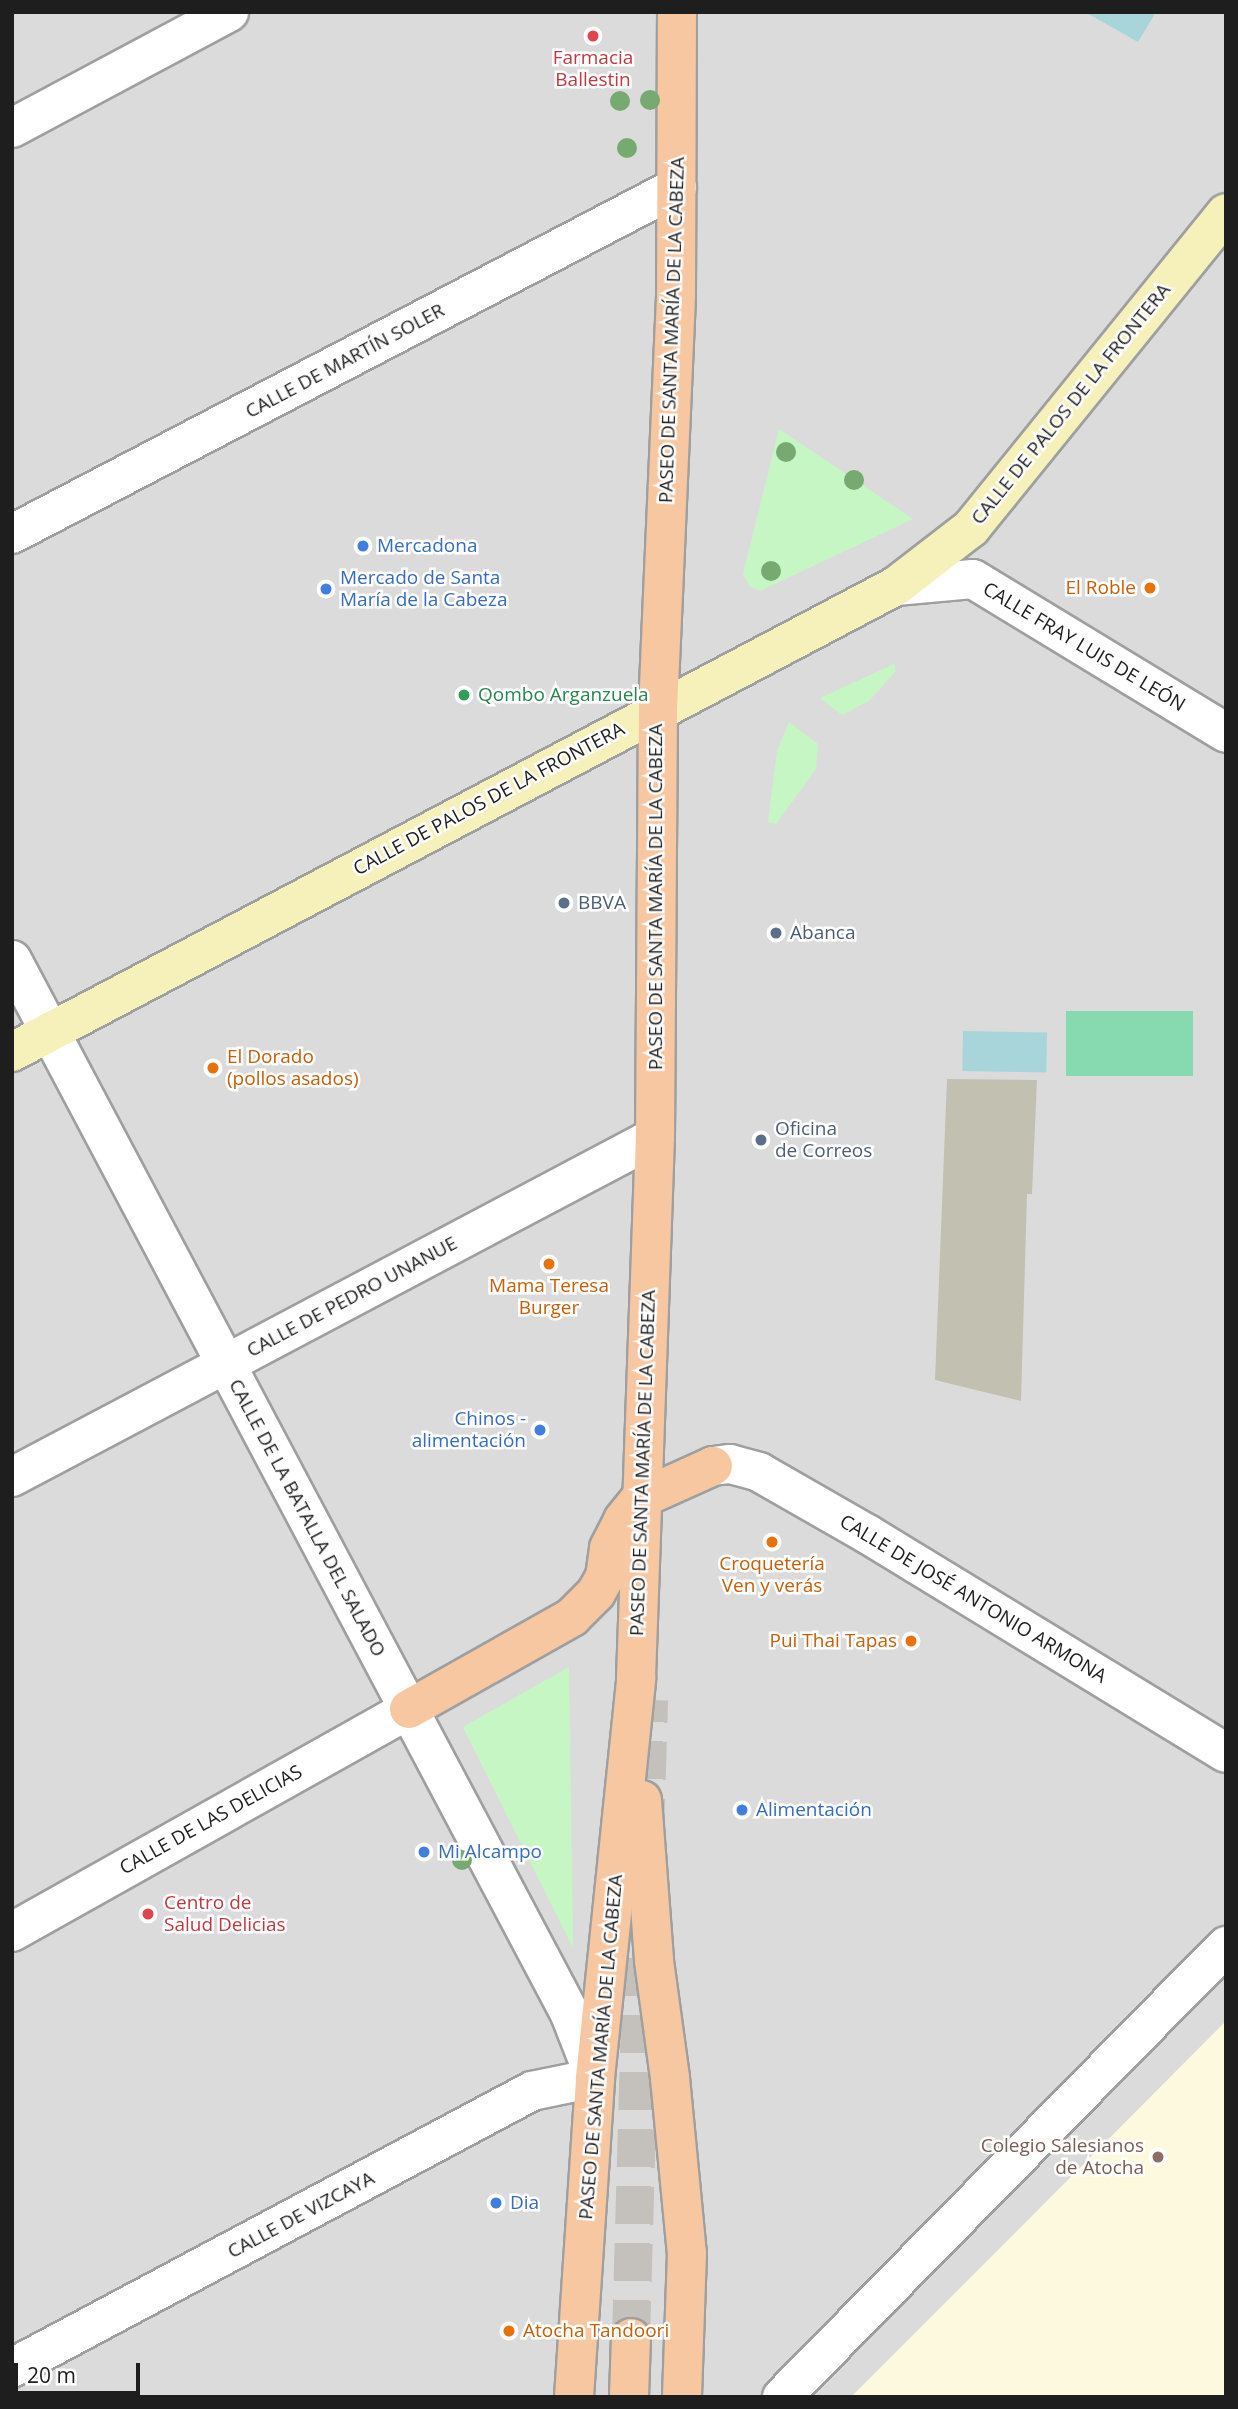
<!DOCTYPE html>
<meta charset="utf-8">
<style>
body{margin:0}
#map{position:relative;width:1238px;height:2409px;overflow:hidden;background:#eeeae4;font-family:"Open Sans",sans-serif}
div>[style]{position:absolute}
.residential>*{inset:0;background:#dcdbdb;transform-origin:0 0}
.education>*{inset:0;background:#fdf9df}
.construction>*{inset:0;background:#c2c0b0}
.park>*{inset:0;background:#c6f6c4}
.pitch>*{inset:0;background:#87d9af;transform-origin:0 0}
.water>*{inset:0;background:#a7d5da;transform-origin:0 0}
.primary-tunnel>*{height:38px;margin-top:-19px;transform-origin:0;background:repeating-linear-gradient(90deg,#c4c1bc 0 38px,transparent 0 57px)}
.roads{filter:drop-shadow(2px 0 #9f9f9f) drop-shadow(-2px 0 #9f9f9f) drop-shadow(0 2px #9f9f9f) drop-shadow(0 -2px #9f9f9f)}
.minor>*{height:38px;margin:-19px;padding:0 19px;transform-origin:19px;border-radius:19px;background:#fff}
.secondary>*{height:38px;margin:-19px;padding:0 19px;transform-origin:19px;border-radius:19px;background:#f6f1bb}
.primary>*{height:38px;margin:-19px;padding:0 19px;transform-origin:19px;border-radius:19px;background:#f6c7a1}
.trees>*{width:20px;height:20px;margin:-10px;border-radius:50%;background:#77aa70}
.dots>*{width:19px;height:19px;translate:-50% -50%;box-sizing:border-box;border:4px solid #fff;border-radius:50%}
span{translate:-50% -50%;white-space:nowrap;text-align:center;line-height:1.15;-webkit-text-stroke:5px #fff;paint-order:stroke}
.health-label{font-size:19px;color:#be3a42}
.left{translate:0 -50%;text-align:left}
.street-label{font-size:19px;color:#1e1e1e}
.shop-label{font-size:19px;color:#366cbe}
.right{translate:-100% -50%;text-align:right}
.food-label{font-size:19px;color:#c56008}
.leisure-label{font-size:19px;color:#27864d}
.service-label{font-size:19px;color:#4e5e75}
.education-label{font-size:19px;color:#785e54}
.frame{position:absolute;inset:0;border:14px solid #1e1e1e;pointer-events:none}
.scale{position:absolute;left:14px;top:2363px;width:126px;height:32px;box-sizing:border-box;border:4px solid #1e1e1e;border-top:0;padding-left:9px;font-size:21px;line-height:24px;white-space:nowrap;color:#1e1e1e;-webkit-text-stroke:5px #fff;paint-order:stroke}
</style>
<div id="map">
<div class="residential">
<div style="left:12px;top:12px;width:1214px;height:2385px"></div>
</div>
<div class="education">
<div style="clip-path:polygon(1226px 2021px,1226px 2397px,851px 2397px,1021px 2227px)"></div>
</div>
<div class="construction">
<div style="clip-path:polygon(947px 1079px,1037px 1080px,1032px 1194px,1027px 1194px,1021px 1401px,935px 1380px)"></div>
</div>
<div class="park">
<div style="clip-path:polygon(779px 429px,913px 519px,760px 591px,750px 587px,743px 574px)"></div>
<div style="clip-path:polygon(894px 664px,896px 671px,869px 701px,842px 715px,820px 698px)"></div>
<div style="clip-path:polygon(789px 722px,818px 744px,816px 769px,776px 824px,768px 822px,777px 751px)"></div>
<div style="clip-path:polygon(569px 1667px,573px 1948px,463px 1727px)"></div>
</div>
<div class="pitch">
<div style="left:1066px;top:1011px;width:127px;height:65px"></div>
</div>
<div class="water">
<div style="clip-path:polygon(1085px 12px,1156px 12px,1138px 42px)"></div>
<div style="left:963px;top:1031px;width:84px;height:40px;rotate:1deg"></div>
</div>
<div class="primary-tunnel">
<div style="left:645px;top:1836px;width:136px;rotate:-88.3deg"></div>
<div style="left:631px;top:2338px;width:386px;rotate:-88.4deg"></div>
</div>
<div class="roads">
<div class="minor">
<div style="left:12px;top:128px;width:246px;rotate:-28.1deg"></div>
<div style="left:12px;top:534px;width:750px;rotate:-27.56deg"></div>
<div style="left:896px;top:586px;width:77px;rotate:-5.2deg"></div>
<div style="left:973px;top:579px;width:296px;rotate:31.3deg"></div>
<div style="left:12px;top:960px;width:1193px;rotate:62.1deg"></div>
<div style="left:570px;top:2014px;width:69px;rotate:68.7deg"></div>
<div style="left:595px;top:2078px;width:64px;rotate:168.3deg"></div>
<div style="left:532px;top:2091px;width:589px;rotate:151.96deg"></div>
<div style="left:713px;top:1466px;width:17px;rotate:-7deg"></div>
<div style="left:730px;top:1464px;width:30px;rotate:15deg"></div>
<div style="left:759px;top:1472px;width:127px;rotate:29.8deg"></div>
<div style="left:869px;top:1535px;width:418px;rotate:31.4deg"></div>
<div style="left:12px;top:1477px;width:727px;rotate:-27.87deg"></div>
<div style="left:12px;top:1932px;width:455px;rotate:-29.3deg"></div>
<div style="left:782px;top:2397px;width:633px;rotate:-45.45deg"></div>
</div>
<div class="secondary">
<div style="left:12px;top:1052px;width:999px;rotate:-27.8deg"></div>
<div style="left:896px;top:586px;width:95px;rotate:-37.7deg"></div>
<div style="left:971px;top:528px;width:405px;rotate:-51deg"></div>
</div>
<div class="primary">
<div style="left:409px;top:1709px;width:187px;rotate:-29.4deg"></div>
<div style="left:572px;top:1617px;width:34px;rotate:-45deg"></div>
<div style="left:596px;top:1593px;width:18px;rotate:-61deg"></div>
<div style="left:605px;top:1577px;width:29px;rotate:-82deg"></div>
<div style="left:609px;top:1548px;width:31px;rotate:-63deg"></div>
<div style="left:623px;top:1520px;width:27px;rotate:-51deg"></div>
<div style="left:640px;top:1499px;width:80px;rotate:-24.3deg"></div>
<div style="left:642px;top:1800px;width:161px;rotate:85.7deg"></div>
<div style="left:654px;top:1961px;width:118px;rotate:82.2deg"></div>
<div style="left:670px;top:2078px;width:176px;rotate:84.5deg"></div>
<div style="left:687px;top:2253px;width:144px;rotate:92deg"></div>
<div style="left:574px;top:2397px;width:320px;rotate:-86.2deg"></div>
<div style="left:595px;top:2078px;width:402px;rotate:-84.1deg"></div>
<div style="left:636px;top:1678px;width:541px;rotate:-87.99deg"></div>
<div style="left:655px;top:1137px;width:428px;rotate:-89.6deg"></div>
<div style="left:658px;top:709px;width:414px;rotate:-87.5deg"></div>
<div style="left:676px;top:295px;width:283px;rotate:-89.8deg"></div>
<div style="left:629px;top:2397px;width:59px;rotate:-88.1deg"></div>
</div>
</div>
<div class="trees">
<div style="left:650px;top:100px"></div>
<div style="left:620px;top:101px"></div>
<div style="left:627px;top:148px"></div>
<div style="left:786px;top:452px"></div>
<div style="left:854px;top:480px"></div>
<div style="left:771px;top:571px"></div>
<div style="left:462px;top:1860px"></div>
</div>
<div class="dots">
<div style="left:593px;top:36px;background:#e0444e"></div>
<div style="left:363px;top:546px;background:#3f7fe0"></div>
<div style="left:1150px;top:588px;background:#e8710a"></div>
<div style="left:326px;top:589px;background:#3f7fe0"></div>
<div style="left:464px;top:695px;background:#2e9e5b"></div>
<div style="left:564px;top:903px;background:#5c6f8a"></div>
<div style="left:776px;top:933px;background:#5c6f8a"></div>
<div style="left:213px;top:1068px;background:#e8710a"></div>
<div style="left:761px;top:1140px;background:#5c6f8a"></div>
<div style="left:549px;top:1264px;background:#e8710a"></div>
<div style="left:540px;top:1430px;background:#3f7fe0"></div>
<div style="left:772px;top:1542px;background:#e8710a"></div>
<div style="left:911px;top:1641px;background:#e8710a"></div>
<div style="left:742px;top:1810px;background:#3f7fe0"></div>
<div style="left:424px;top:1852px;background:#3f7fe0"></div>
<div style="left:148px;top:1914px;background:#e0444e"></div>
<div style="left:1158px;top:2157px;background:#8d6e63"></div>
<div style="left:496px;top:2203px;background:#3f7fe0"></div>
<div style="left:509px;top:2331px;background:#e8710a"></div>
</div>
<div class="health-label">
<span style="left:593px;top:69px">Farmacia<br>Ballestin</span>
<span class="left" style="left:164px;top:1914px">Centro de<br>Salud Delicias</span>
</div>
<div class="street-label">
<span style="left:672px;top:330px;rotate:-88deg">PASEO DE SANTA MARÍA DE LA CABEZA</span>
<span style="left:345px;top:361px;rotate:-28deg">CALLE DE MARTÍN SOLER</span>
<span style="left:1071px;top:404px;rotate:-51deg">CALLE DE PALOS DE LA FRONTERA</span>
<span style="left:1084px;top:647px;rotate:31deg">CALLE FRAY LUIS DE LEÓN</span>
<span style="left:489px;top:799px;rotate:-28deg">CALLE DE PALOS DE LA FRONTERA</span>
<span style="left:656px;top:897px;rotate:-90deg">PASEO DE SANTA MARÍA DE LA CABEZA</span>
<span style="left:352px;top:1297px;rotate:-28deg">CALLE DE PEDRO UNANUE</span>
<span style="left:643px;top:1463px;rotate:-88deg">PASEO DE SANTA MARÍA DE LA CABEZA</span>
<span style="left:307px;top:1518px;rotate:62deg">CALLE DE LA BATALLA DEL SALADO</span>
<span style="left:973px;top:1599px;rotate:31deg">CALLE DE JOSÉ ANTONIO ARMONA</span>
<span style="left:211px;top:1820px;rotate:-29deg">CALLE DE LAS DELICIAS</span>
<span style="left:601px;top:2047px;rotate:-85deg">PASEO DE SANTA MARÍA DE LA CABEZA</span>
<span style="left:301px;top:2215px;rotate:-28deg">CALLE DE VIZCAYA</span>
</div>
<div class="shop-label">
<span class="left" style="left:377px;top:546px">Mercadona</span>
<span class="left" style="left:340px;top:589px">Mercado de Santa<br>María de la Cabeza</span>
<span class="right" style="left:526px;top:1430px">Chinos -<br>alimentación</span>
<span class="left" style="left:756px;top:1810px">Alimentación</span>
<span class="left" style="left:438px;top:1852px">Mi Alcampo</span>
<span class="left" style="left:510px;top:2203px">Dia</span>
</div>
<div class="food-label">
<span class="right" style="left:1136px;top:588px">El Roble</span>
<span class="left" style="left:227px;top:1068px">El Dorado<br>(pollos asados)</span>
<span style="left:549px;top:1297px">Mama Teresa<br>Burger</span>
<span style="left:772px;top:1575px">Croquetería<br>Ven y verás</span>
<span class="right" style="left:897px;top:1641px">Pui Thai Tapas</span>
<span class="left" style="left:523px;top:2331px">Atocha Tandoori</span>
</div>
<div class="leisure-label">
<span class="left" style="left:478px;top:695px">Qombo Arganzuela</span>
</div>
<div class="service-label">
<span class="left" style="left:578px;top:903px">BBVA</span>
<span class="left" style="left:790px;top:933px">Abanca</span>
<span class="left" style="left:775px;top:1140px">Oficina<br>de Correos</span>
</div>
<div class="education-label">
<span class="right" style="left:1144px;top:2157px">Colegio Salesianos<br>de Atocha</span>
</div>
<div class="frame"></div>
<div class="scale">20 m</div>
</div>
